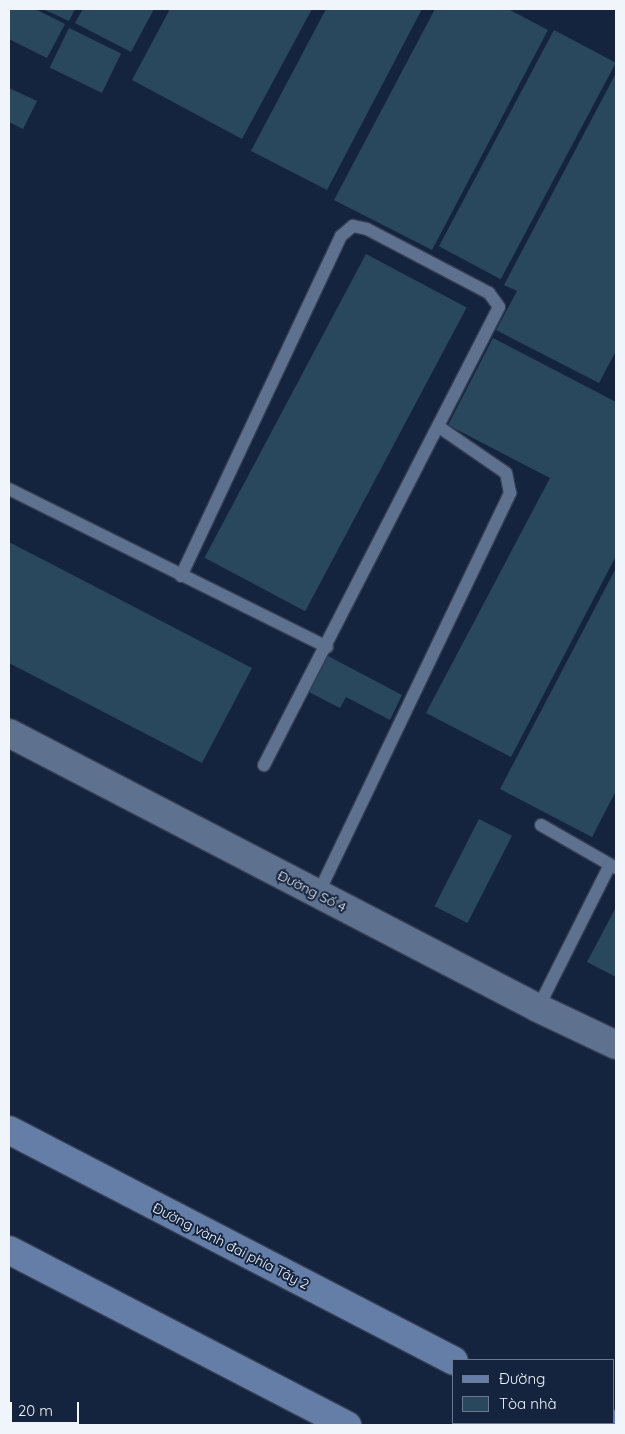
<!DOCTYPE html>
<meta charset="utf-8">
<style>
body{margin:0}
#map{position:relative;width:625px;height:1434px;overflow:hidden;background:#15243e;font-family:Quicksand,sans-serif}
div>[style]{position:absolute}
.building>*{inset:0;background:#29485e;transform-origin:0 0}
.roads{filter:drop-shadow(1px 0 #363f54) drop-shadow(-1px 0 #363f54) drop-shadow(0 1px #363f54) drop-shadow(0 -1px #363f54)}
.service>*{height:12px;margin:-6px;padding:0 6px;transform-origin:6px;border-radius:6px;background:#5e718f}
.tertiary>*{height:28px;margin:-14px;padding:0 14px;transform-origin:14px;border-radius:14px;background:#5e718f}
.secondary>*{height:28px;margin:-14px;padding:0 14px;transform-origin:14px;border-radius:14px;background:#647ea8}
span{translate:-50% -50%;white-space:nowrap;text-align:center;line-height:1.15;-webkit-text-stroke:4px #15243e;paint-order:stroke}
.street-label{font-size:14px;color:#f0f5fc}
.frame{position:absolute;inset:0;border:10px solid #f0f5fc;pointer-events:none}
.legend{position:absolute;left:452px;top:1359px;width:162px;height:65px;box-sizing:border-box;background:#15243e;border:1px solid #6d788a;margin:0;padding:6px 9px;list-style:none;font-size:15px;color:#f0f5fc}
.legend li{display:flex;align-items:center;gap:10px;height:25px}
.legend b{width:25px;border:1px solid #6d788a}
.scale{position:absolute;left:10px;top:1402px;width:69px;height:22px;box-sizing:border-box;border:2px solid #f0f5fc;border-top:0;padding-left:6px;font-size:15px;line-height:18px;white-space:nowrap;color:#f0f5fc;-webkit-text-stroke:4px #15243e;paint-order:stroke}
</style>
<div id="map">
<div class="building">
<div style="clip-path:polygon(9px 9px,35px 9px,65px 24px,47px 58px,9px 39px)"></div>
<div style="clip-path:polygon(43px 9px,75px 9px,69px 21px)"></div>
<div style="clip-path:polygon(83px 9px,154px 9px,131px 52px,75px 23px)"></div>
<div style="clip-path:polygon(170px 9px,312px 9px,242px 139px,132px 80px)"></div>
<div style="clip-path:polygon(326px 9px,422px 9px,327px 190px,251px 151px)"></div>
<div style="clip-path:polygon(435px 9px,508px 9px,548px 30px,432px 250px,334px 200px)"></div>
<div style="left:69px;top:28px;width:58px;height:44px;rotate:26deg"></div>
<div style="left:554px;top:30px;width:70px;height:245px;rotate:28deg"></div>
<div style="clip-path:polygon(615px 75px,616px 351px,599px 383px,496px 330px,517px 291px,504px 285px)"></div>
<div style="clip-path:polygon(9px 88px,37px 101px,23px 129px,9px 122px)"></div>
<div style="left:366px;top:254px;width:114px;height:344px;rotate:28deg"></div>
<div style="clip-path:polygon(493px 338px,616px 402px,616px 556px,511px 757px,426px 713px,550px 478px,448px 425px)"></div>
<div style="clip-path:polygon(9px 542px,252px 668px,202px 763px,9px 663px)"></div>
<div style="clip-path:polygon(616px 568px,616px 791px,592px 837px,500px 789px)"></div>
<div style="clip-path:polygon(328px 656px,402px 695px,390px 720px,346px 697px,340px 708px,309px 692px)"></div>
<div style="left:479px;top:819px;width:37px;height:98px;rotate:27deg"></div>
<div style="clip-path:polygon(616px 907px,616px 977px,587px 962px)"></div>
</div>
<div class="roads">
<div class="service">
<div style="left:9px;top:489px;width:355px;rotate:26.4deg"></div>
<div style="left:181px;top:576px;width:376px;rotate:-64.8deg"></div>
<div style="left:341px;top:236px;width:16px;rotate:-40deg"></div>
<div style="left:353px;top:226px;width:14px;rotate:12deg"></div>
<div style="left:367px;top:229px;width:138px;rotate:27.7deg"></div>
<div style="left:489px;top:293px;width:17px;rotate:54deg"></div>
<div style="left:499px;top:307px;width:515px;rotate:117.16deg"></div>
<div style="left:541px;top:825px;width:86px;rotate:29.8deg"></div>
<div style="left:318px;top:894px;width:445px;rotate:-64.4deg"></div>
<div style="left:510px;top:493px;width:20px;rotate:-101deg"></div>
<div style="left:506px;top:473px;width:81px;rotate:-145.5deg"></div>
<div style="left:538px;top:1008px;width:160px;rotate:-63.3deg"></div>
</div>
<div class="tertiary">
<div style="left:9px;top:733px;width:596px;rotate:27.47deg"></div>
<div style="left:538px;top:1008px;width:86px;rotate:25.4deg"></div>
</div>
<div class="secondary">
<div style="left:9px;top:1130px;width:501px;rotate:27.43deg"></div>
<div style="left:9px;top:1250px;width:381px;rotate:27.4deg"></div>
<div style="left:572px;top:1423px;width:5px;rotate:22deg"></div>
<div style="left:608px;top:1423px;width:5px;rotate:22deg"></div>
</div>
</div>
<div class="street-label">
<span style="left:312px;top:891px;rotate:27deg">Đường Số 4</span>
<span style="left:231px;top:1246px;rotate:27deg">Đường vành đai phía Tây 2</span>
</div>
<div class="frame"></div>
<ul class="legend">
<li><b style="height:6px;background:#647ea8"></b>Đường</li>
<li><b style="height:14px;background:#29485e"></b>Tòa nhà</li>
</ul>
<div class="scale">20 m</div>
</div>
